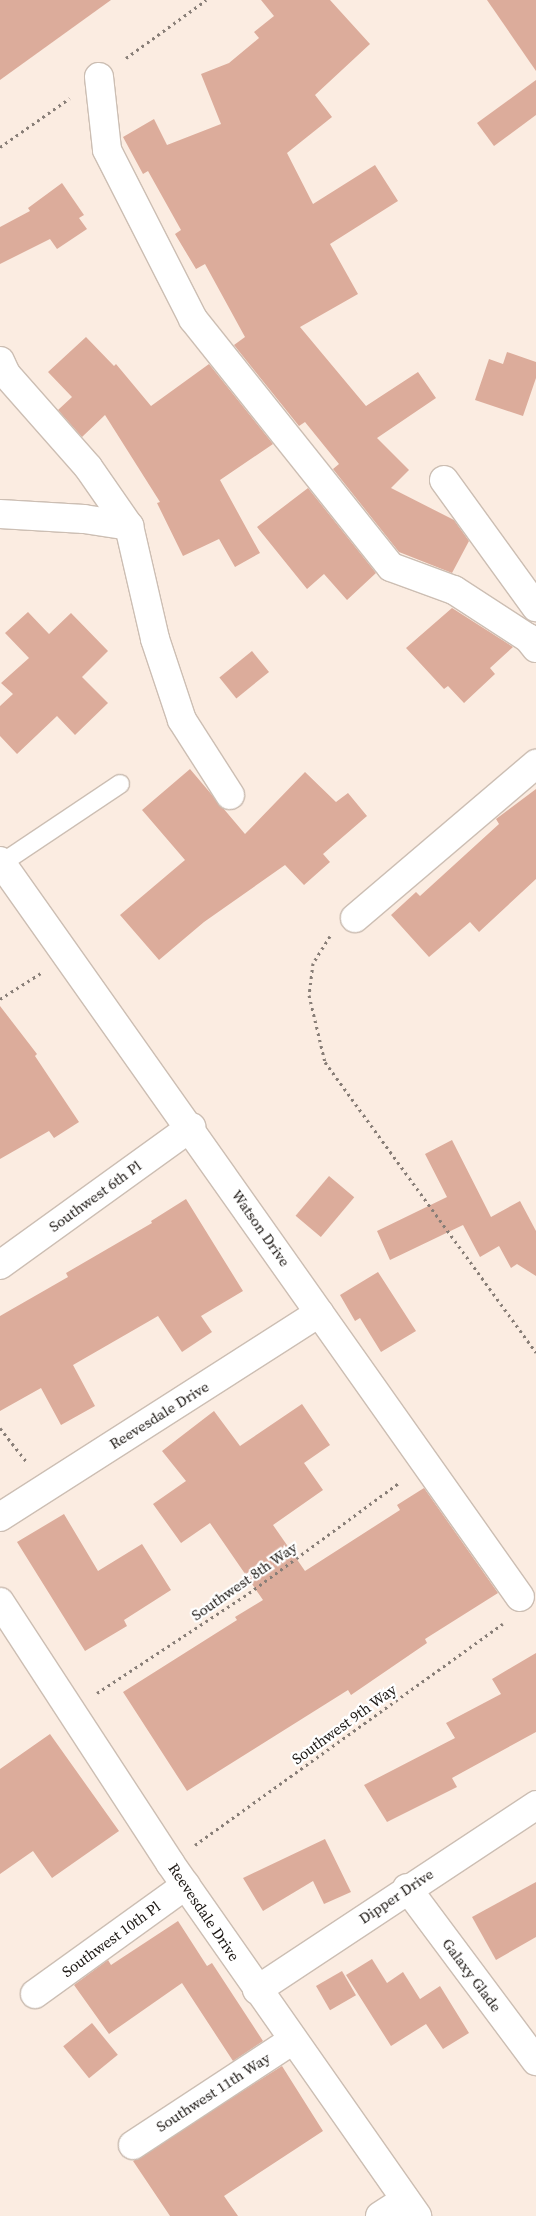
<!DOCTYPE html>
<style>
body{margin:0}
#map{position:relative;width:536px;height:2216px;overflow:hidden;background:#fbece1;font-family:"Source Serif 4",serif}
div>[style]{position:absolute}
.building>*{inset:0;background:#dcac9b;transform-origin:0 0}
.path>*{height:3px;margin-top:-1.5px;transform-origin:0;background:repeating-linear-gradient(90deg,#887e77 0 2.5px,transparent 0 6.5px)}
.roads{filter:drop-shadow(1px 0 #ccbeb3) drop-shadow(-1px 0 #ccbeb3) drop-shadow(0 1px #ccbeb3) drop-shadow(0 -1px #ccbeb3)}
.lane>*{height:18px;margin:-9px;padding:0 9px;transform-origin:9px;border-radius:9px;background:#fff}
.street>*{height:28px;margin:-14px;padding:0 14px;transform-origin:14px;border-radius:14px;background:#fff}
span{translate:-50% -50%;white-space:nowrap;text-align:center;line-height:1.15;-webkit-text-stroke:4.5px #fff;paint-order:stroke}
.street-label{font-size:15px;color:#1c1713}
</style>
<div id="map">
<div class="building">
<div style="clip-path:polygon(0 0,111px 0,0 80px)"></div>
<div style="clip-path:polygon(261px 0,330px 0,370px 44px,315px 95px,332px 117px,287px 153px,313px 204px,375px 165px,398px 201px,330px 244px,358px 294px,300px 327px,366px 406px,418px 372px,436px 398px,377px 438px,409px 470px,391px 488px,454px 520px,469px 541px,452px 573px,399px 552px,333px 469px,339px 464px,305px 422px,299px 426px,234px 345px,245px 337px,205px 264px,196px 269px,175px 234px,181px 230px,148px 171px,143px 174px,123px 137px,154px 119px,167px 145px,221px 124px,201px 74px,229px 63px,259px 38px,254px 32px,274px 16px)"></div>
<div style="clip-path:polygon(487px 0,536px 0,536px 71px)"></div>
<div style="clip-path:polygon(536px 80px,536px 115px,494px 146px,477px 123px)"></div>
<div style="clip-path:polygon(62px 183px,84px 215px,79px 218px,87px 229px,57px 249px,50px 239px,0 264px,0 227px,30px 211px,28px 208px)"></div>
<div style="clip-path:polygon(86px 337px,114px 366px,116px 364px,151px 406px,209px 364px,273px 444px,220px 480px,260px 553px,235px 567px,219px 539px,183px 556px,157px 503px,160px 502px,105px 415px,82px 437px,58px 410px,72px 397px,48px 372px)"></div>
<div style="clip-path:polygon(507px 352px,536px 362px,536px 378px,523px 416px,475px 400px,489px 359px,503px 364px)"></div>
<div style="clip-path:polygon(308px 488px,376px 573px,347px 600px,324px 574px,307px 589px,257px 527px)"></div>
<div style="clip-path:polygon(452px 608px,513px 647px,490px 668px,495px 674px,464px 703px,448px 686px,444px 689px,406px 648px)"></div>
<div style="clip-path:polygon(28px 612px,49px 634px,71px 613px,108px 651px,82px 677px,108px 703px,75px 735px,57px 716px,17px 754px,0 736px,0 706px,13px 694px,1px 683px,29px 658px,5px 633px)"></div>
<div style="left:252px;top:651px;width:27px;height:42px;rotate:51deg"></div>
<div style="clip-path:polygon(190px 769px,245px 834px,305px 772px,336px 802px,348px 793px,367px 816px,323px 854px,330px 862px,304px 885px,285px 865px,204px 922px,159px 960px,120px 915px,185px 860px,142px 810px)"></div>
<div style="clip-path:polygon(536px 789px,536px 879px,479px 932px,470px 922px,429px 957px,391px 915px,416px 892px,420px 896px,499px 824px,496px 819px)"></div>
<div style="clip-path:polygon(0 1006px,37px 1054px,35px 1056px,79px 1122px,54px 1138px,49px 1131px,0 1159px)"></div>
<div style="clip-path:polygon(452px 1140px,491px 1217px,520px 1201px,536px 1231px,536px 1276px,517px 1264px,511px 1268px,499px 1246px,480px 1257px,463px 1225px,390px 1260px,377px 1231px,447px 1197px,425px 1154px)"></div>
<div style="left:329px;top:1176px;width:33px;height:52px;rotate:40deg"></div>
<div style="clip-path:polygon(186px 1199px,243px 1291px,201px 1316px,212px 1332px,182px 1352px,158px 1316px,73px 1365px,95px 1406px,61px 1425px,41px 1388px,0 1411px,0 1316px,68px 1277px,66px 1273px,152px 1223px,151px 1221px)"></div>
<div style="clip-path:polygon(378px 1272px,416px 1331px,381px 1352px,360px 1318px,355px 1321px,340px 1295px)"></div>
<div style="clip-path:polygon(302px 1404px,330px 1445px,304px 1463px,323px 1490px,273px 1525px,305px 1571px,400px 1510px,397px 1505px,424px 1488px,498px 1593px,425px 1639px,427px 1643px,351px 1695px,348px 1690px,187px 1791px,123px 1692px,237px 1620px,235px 1617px,263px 1600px,210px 1523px,181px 1543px,153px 1504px,186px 1481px,162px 1451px,214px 1411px,240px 1446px)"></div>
<div style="clip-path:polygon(64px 1514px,98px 1571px,142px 1544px,171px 1590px,124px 1620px,127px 1626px,85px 1651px,17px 1542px)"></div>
<div style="clip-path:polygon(536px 1653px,536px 1732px,452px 1778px,457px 1787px,387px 1822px,364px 1785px,455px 1738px,446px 1723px,501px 1694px,492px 1679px)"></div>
<div style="clip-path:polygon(50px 1734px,119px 1831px,52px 1878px,33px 1851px,0 1874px,0 1769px)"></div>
<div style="clip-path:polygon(325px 1839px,351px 1892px,324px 1904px,313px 1881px,263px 1911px,243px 1878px)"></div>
<div style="clip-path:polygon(536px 1882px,536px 1937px,496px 1960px,472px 1917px)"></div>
<div style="clip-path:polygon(178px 1921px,207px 1966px,212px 1963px,263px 2041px,233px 2061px,182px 1983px,109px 2034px,74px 1985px,108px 1960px,111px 1965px)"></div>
<div style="clip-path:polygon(372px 1959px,387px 1983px,403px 1972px,420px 1999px,440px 1986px,469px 2033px,443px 2049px,426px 2024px,391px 2046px,346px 1975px)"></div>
<div style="left:342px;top:1971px;width:28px;height:30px;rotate:60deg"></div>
<div style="left:92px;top:2023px;width:41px;height:37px;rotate:51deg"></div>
<div style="clip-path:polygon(282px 2066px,323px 2131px,224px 2196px,238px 2216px,170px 2216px,133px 2161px)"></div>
</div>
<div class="path">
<div style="left:126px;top:58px;width:99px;rotate:-35.9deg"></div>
<div style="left:0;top:147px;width:85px;rotate:-35deg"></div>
<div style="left:330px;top:936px;width:32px;rotate:122deg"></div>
<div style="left:313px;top:963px;width:32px;rotate:97deg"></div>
<div style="left:309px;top:995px;width:69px;rotate:76.6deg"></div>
<div style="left:325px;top:1062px;width:359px;rotate:54deg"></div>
<div style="left:0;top:999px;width:49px;rotate:-32.4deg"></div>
<div style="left:0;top:1428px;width:42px;rotate:51.8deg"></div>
<div style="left:97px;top:1693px;width:182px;rotate:-33.3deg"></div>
<div style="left:249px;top:1593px;width:187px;rotate:-36.3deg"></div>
<div style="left:195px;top:1845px;width:379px;rotate:-35.7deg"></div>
</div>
<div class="roads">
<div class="lane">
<div style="left:2px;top:863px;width:142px;rotate:-33.8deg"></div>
</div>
<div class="street">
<div style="left:99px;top:77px;width:73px;rotate:83.7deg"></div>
<div style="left:107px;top:150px;width:190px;rotate:63deg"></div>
<div style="left:193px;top:319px;width:317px;rotate:51.4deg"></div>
<div style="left:391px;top:567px;width:67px;rotate:20.1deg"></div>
<div style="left:454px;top:590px;width:88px;rotate:33deg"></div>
<div style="left:528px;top:638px;width:13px;rotate:51deg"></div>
<div style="left:0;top:361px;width:14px;rotate:65deg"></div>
<div style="left:6px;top:374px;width:124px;rotate:48.6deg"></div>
<div style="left:88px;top:467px;width:72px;rotate:55.2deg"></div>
<div style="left:129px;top:526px;width:116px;rotate:77deg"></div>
<div style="left:155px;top:639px;width:85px;rotate:71.6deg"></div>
<div style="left:182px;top:720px;width:89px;rotate:57.4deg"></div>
<div style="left:444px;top:480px;width:157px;rotate:54.1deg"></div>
<div style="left:0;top:514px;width:84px;rotate:3.4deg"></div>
<div style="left:84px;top:519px;width:46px;rotate:8.8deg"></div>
<div style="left:0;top:861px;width:901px;rotate:54.76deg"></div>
<div style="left:355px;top:918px;width:238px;rotate:-40.4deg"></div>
<div style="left:0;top:1265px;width:236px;rotate:-35.8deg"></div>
<div style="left:0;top:1517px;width:379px;rotate:-32.6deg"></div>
<div style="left:0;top:1602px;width:311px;rotate:56.9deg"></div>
<div style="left:170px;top:1863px;width:431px;rotate:55deg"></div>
<div style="left:407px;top:1888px;width:216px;rotate:53.3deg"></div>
<div style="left:257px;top:1990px;width:335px;rotate:-33.5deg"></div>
<div style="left:35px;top:1994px;width:186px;rotate:-35.8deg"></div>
<div style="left:133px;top:2145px;width:191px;rotate:-33.3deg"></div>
<div style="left:380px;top:2216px;width:30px;rotate:-33deg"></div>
</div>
</div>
<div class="street-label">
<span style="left:95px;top:1196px;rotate:-36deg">Southwest 6th Pl</span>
<span style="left:261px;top:1228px;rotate:55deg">Watson Drive</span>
<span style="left:159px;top:1415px;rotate:-32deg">Reevesdale Drive</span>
<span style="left:244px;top:1581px;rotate:-35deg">Southwest 8th Way</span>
<span style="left:344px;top:1724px;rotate:-36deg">Southwest 9th Way</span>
<span style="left:396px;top:1896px;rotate:-34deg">Dipper Drive</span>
<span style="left:204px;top:1912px;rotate:56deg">Reevesdale Drive</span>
<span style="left:111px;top:1939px;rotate:-36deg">Southwest 10th Pl</span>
<span style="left:472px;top:1975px;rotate:53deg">Galaxy Glade</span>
<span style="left:213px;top:2092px;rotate:-33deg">Southwest 11th Way</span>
</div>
</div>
